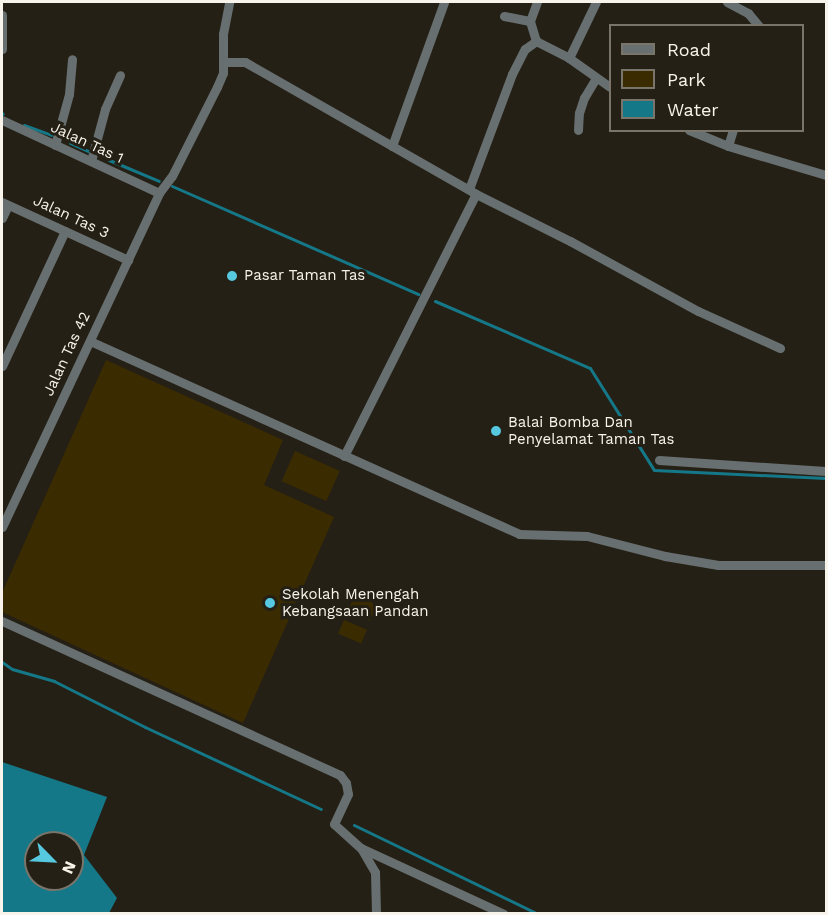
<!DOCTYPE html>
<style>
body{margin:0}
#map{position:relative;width:828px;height:915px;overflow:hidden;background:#252015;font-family:"Work Sans",sans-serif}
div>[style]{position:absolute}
.green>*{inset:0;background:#3b2b00;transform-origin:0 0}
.water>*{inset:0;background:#157889}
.stream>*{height:3px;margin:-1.5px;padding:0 1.5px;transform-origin:1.5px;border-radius:1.5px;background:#157889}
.street>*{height:9px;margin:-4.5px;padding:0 4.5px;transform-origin:4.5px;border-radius:4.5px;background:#676f70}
.dots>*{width:16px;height:16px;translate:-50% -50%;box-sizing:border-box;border:3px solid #252015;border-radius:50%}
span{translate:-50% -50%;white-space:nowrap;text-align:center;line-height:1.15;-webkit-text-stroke:6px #252015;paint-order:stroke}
.street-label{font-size:15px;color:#f8f4ec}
.poi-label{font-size:15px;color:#f8f4ec}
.left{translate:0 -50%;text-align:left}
.frame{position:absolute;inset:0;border:3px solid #f8f4ec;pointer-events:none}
.legend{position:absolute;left:609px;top:24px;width:195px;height:108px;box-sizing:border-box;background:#252015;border:2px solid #79756b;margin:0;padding:8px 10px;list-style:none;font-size:18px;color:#f8f4ec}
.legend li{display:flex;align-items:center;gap:12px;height:30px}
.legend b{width:30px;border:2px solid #79756b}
.north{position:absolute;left:24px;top:831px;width:60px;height:60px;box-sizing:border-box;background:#252015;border:2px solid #79756b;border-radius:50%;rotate:114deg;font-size:16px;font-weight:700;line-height:24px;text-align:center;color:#f8f4ec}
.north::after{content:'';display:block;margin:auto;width:21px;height:27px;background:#56c9e0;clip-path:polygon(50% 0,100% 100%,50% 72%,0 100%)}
</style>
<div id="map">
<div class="green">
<div style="clip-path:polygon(106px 360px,283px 440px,264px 485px,334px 517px,243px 723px,2px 612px,2px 593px)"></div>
<div style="left:295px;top:451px;width:49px;height:33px;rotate:24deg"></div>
<div style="left:355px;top:595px;width:24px;height:17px;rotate:24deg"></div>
<div style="left:344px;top:620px;width:25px;height:15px;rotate:23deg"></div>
</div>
<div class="water">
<div style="clip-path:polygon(evenodd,2px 762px,107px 797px,84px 855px,117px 898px,109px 913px,2px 913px,2px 762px,36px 843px,72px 843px,72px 879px,36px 879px,36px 843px)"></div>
</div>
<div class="stream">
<div style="left:2px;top:113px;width:1px;rotate:45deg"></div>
<div style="left:24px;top:125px;width:29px;rotate:20deg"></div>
<div style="left:70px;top:143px;width:20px;rotate:24deg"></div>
<div style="left:109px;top:160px;width:54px;rotate:22.8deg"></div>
<div style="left:172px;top:186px;width:269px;rotate:23.7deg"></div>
<div style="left:435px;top:301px;width:169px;rotate:23.4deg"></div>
<div style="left:590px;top:368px;width:120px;rotate:57.9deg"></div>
<div style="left:654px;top:470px;width:172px;rotate:2.7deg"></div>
<div style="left:2px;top:662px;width:12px;rotate:35deg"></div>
<div style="left:12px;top:669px;width:44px;rotate:15.9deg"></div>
<div style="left:54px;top:681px;width:102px;rotate:26.8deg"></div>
<div style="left:145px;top:727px;width:194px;rotate:25deg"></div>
<div style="left:354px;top:825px;width:204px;rotate:25.8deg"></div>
</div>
<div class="street">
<div style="left:727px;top:2px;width:24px;rotate:28deg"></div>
<div style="left:748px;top:13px;width:17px;rotate:50deg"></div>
<div style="left:2px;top:15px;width:34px;rotate:90deg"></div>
<div style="left:504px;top:16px;width:26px;rotate:11deg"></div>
<div style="left:536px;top:41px;width:37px;rotate:27deg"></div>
<div style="left:569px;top:58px;width:50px;rotate:35.3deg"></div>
<div style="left:569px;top:58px;width:62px;rotate:-64.3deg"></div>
<div style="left:224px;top:62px;width:21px"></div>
<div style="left:245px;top:62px;width:266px;rotate:29.7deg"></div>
<div style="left:476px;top:194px;width:105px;rotate:26.6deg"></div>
<div style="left:570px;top:241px;width:146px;rotate:28.7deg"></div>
<div style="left:698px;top:311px;width:90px;rotate:24.3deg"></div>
<div style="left:2px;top:120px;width:173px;rotate:24.9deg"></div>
<div style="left:578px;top:130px;width:17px;rotate:-87deg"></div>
<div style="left:579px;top:113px;width:16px;rotate:-72deg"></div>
<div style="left:584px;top:98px;width:23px;rotate:-59deg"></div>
<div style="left:689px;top:130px;width:42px;rotate:22.3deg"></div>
<div style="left:728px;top:146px;width:102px;rotate:16.5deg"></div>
<div style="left:55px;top:145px;width:53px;rotate:-74.6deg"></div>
<div style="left:69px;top:94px;width:35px;rotate:-85deg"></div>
<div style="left:392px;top:146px;width:153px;rotate:-70.1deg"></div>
<div style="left:728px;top:146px;width:17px;rotate:-73deg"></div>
<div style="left:91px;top:161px;width:54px;rotate:-74.9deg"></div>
<div style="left:105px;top:109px;width:37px;rotate:-66deg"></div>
<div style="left:469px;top:189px;width:123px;rotate:-69.5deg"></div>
<div style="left:512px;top:74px;width:28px;rotate:-63deg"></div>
<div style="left:525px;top:49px;width:14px;rotate:-36deg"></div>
<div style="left:536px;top:41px;width:21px;rotate:-107deg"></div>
<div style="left:530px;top:21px;width:20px;rotate:-70deg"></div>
<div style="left:2px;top:202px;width:139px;rotate:24.7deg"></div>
<div style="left:2px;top:218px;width:14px;rotate:-65deg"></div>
<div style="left:90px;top:341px;width:470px;rotate:24.2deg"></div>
<div style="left:519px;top:534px;width:68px;rotate:1.7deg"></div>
<div style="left:587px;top:536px;width:81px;rotate:14.4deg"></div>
<div style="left:665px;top:556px;width:54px;rotate:9.6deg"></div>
<div style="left:718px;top:565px;width:108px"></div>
<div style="left:2px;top:366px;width:149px;rotate:-65deg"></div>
<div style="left:344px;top:456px;width:293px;rotate:-63.3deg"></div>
<div style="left:659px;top:460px;width:167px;rotate:3.8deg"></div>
<div style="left:2px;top:527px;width:369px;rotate:-64.8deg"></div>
<div style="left:159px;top:193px;width:21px;rotate:-53deg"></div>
<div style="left:172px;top:176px;width:100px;rotate:-63.2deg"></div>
<div style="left:217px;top:87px;width:15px;rotate:-67deg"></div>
<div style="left:223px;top:73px;width:39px;rotate:-90deg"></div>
<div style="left:223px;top:34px;width:33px;rotate:-79deg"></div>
<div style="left:2px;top:621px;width:371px;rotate:24.5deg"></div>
<div style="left:340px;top:775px;width:10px;rotate:53deg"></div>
<div style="left:346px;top:783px;width:11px;rotate:80deg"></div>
<div style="left:348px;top:794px;width:33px;rotate:115deg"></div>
<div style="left:334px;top:824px;width:36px;rotate:42deg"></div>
<div style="left:361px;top:848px;width:28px;rotate:60deg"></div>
<div style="left:375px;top:872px;width:42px;rotate:88.6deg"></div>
<div style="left:361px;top:848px;width:157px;rotate:24.8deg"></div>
</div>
<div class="dots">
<div style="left:232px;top:276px;background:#56c9e0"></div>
<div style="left:496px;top:431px;background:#56c9e0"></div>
<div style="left:270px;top:603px;background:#56c9e0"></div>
</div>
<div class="street-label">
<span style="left:87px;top:143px;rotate:25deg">Jalan Tas 1</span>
<span style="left:71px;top:217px;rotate:25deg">Jalan Tas 3</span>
<span style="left:67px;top:354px;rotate:-65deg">Jalan Tas 42</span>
</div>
<div class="poi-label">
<span class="left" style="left:244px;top:276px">Pasar Taman Tas</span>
<span class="left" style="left:508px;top:431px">Balai Bomba Dan<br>Penyelamat Taman Tas</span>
<span class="left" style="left:282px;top:603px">Sekolah Menengah<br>Kebangsaan Pandan</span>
</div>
<div class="frame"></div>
<ul class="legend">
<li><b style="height:8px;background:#676f70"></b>Road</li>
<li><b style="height:16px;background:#3b2b00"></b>Park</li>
<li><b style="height:16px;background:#157889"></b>Water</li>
</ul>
<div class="north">N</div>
</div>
